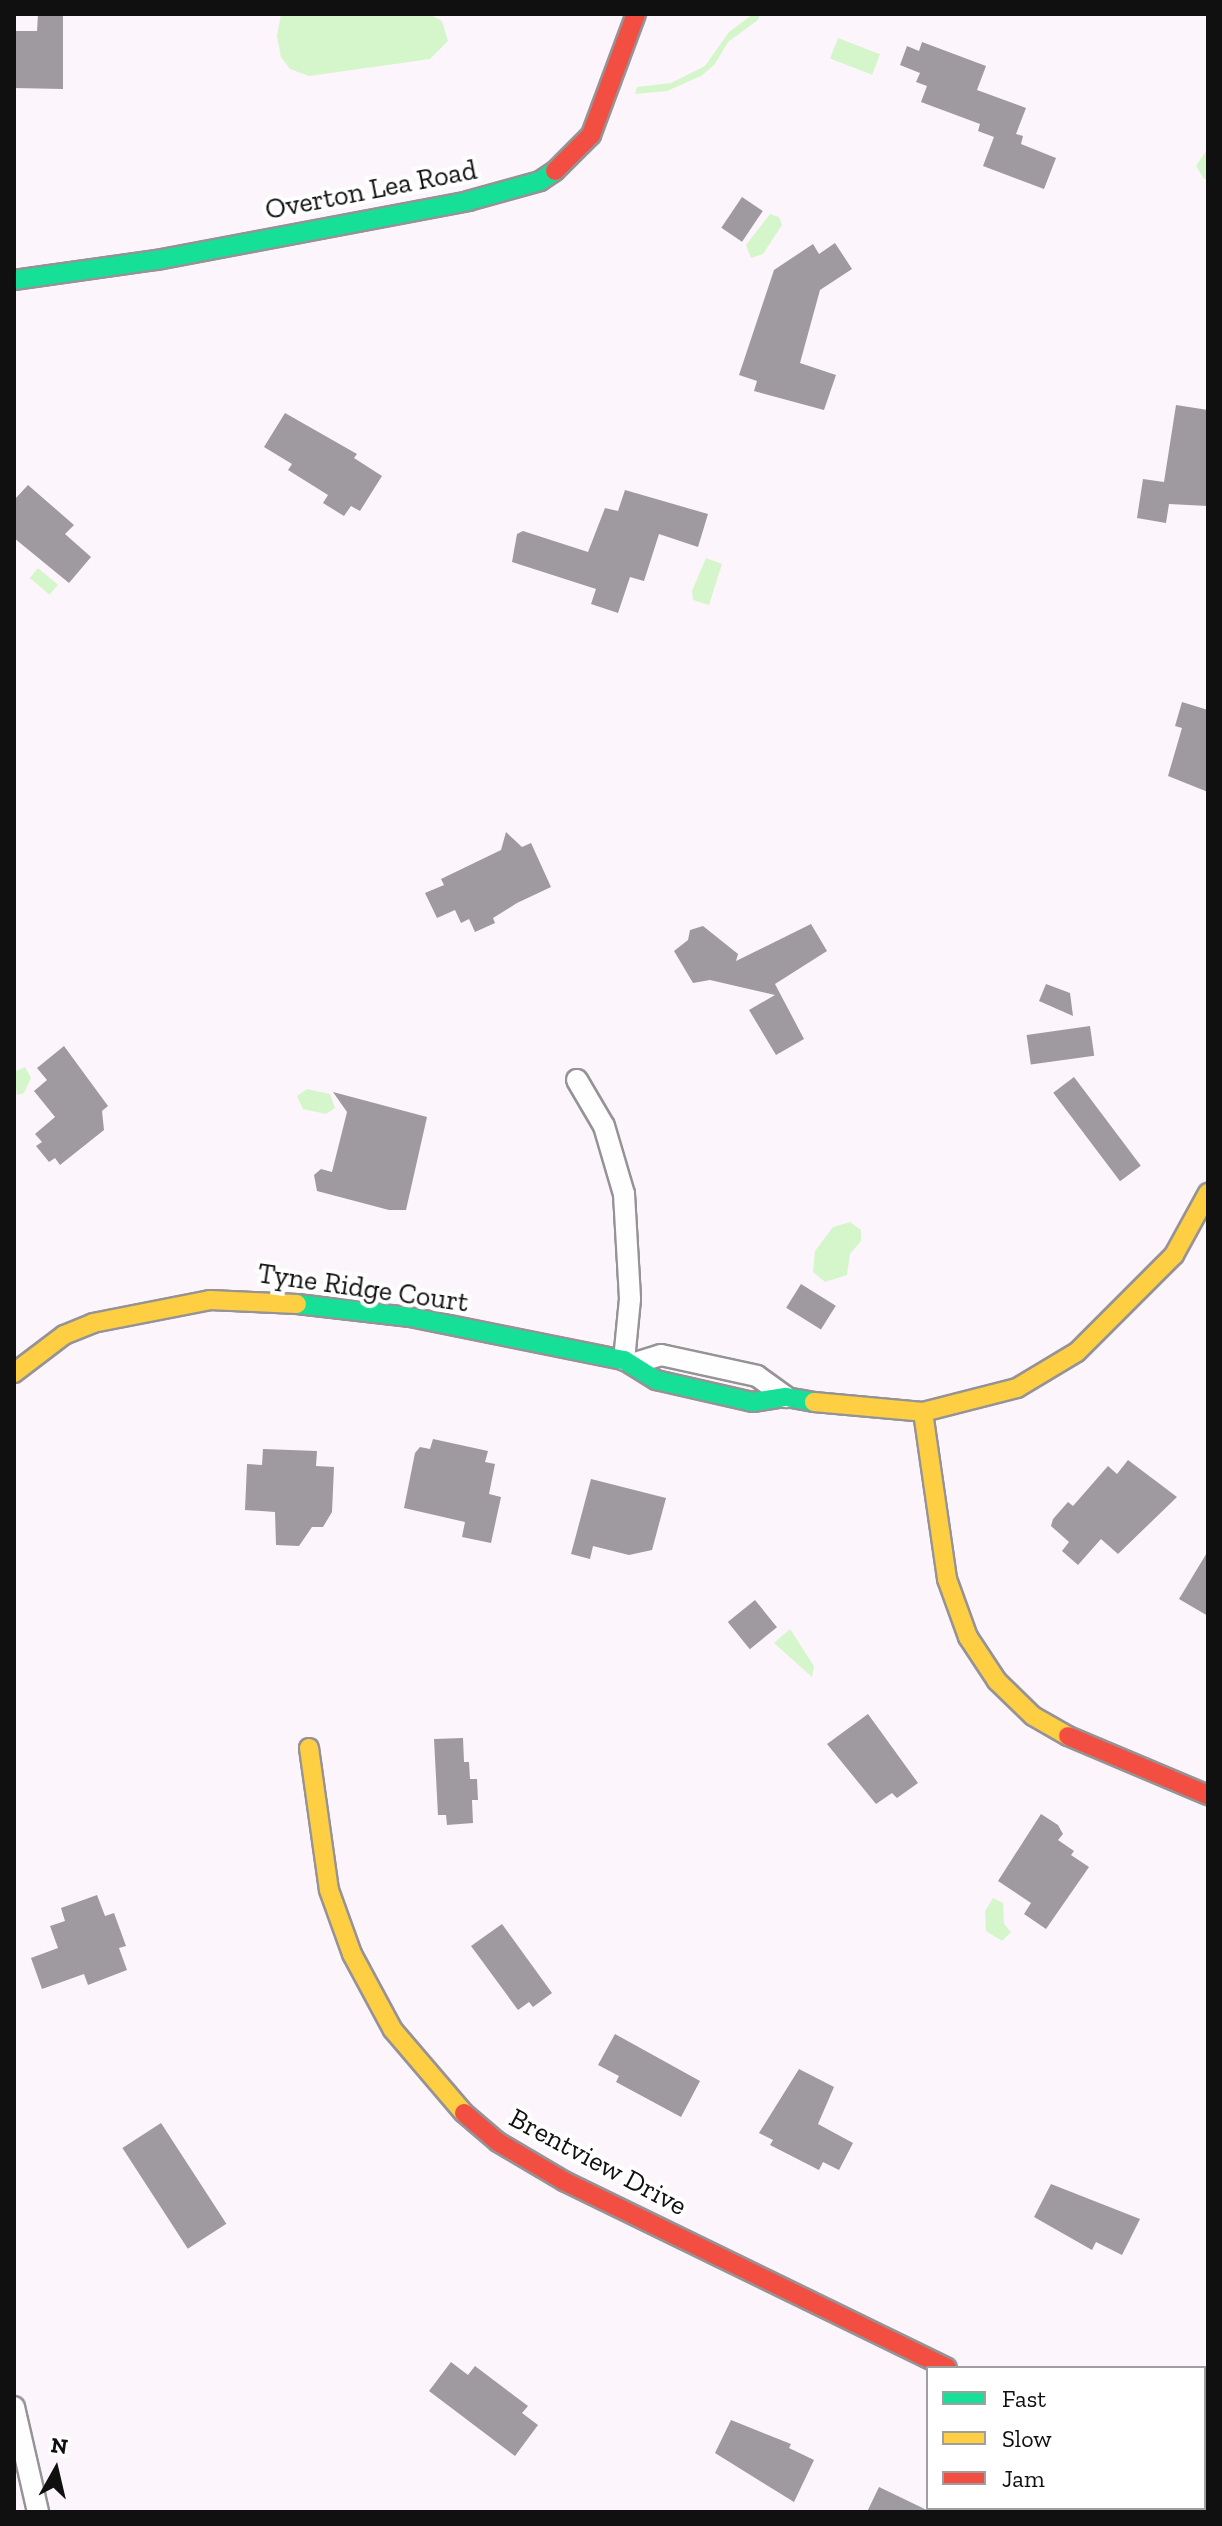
<!DOCTYPE html>
<style>
body{margin:0}
#map{position:relative;width:1222px;height:2526px;overflow:hidden;background:#fcf5fb;font-family:"Zilla Slab",serif}
div>[style]{position:absolute}
.water>*{inset:0;background:#d5f6cb;transform-origin:0 0}
.building>*{inset:0;background:#9f9a9f;transform-origin:0 0}
.roads{filter:drop-shadow(2px 0 #969396) drop-shadow(-2px 0 #969396) drop-shadow(0 2px #969396) drop-shadow(0 -2px #969396)}
.street>*{height:20px;margin:-10px;padding:0 10px;transform-origin:10px;border-radius:10px;background:#fffefe}
.fast>*{height:18px;margin:-9px;padding:0 9px;transform-origin:9px;border-radius:9px;background:#16e098}
.slow>*{height:18px;margin:-9px;padding:0 9px;transform-origin:9px;border-radius:9px;background:#ffcf43}
.jam>*{height:18px;margin:-9px;padding:0 9px;transform-origin:9px;border-radius:9px;background:#f24e42}
span{translate:-50% -50%;white-space:nowrap;text-align:center;line-height:1.15;-webkit-text-stroke:8px #fff;paint-order:stroke}
.street-label{font-size:28px;color:#101010}
.frame{position:absolute;inset:0;border:16px solid #101010;pointer-events:none}
.legend{position:absolute;left:926px;top:2366px;width:280px;height:144px;box-sizing:border-box;background:#fff;border:2px solid #9f9f9f;margin:0;padding:10px 14px;list-style:none;font-size:24px;color:#101010}
.legend li{display:flex;align-items:center;gap:16px;height:40px}
.legend b{width:40px;border:2px solid #9f9f9f}
.north{position:absolute;left:16px;top:2430px;width:80px;height:80px;-webkit-text-stroke:6px #fff;paint-order:stroke;rotate:8deg;font-size:22px;font-weight:700;line-height:32px;text-align:center;color:#101010}
.north::after{content:'';display:block;margin:auto;width:28px;height:36px;background:#101010;clip-path:polygon(50% 0,100% 100%,50% 72%,0 100%)}
</style>
<div id="map">
<div class="water">
<div style="clip-path:polygon(281px 14px,429px 14px,442px 21px,448px 41px,430px 59px,309px 76px,290px 69px,281px 57px,277px 36px)"></div>
<div style="clip-path:polygon(753px 14px,760px 14px,758px 20px,728px 42px,715px 64px,701px 76px,667px 91px,635px 94px,637px 87px,671px 83px,705px 66px,729px 32px)"></div>
<div style="left:838px;top:38px;width:45px;height:22px;rotate:21deg"></div>
<div style="clip-path:polygon(1208px 148px,1208px 179px,1204px 179px,1196px 166px)"></div>
<div style="clip-path:polygon(770px 214px,779px 217px,782px 225px,763px 254px,751px 258px,746px 245px)"></div>
<div style="clip-path:polygon(706px 558px,722px 564px,709px 605px,693px 600px,692px 591px)"></div>
<div style="left:38px;top:568px;width:26px;height:13px;rotate:40deg"></div>
<div style="clip-path:polygon(25px 1067px,31px 1078px,24px 1093px,17px 1095px,14px 1072px)"></div>
<div style="clip-path:polygon(307px 1089px,330px 1094px,335px 1108px,326px 1114px,303px 1109px,297px 1096px)"></div>
<div style="clip-path:polygon(850px 1222px,861px 1230px,861px 1241px,850px 1254px,847px 1275px,825px 1282px,813px 1272px,815px 1251px,833px 1227px)"></div>
<div style="clip-path:polygon(790px 1629px,814px 1666px,812px 1677px,774px 1643px)"></div>
<div style="clip-path:polygon(993px 1898px,1003px 1903px,1004px 1924px,1011px 1932px,1002px 1941px,986px 1931px,985px 1911px)"></div>
</div>
<div class="building">
<div style="clip-path:polygon(38px 14px,63px 14px,63px 89px,14px 88px,14px 31px,37px 31px)"></div>
<div style="clip-path:polygon(922px 42px,986px 66px,977px 90px,1026px 108px,1016px 134px,1023px 136px,1021px 144px,1056px 158px,1044px 189px,983px 166px,994px 137px,978px 131px,980px 124px,921px 102px,927px 86px,916px 82px,920px 73px,900px 65px,907px 46px,919px 51px)"></div>
<div style="left:742px;top:197px;width:25px;height:37px;rotate:34deg"></div>
<div style="clip-path:polygon(835px 243px,852px 269px,820px 290px,800px 363px,836px 375px,824px 410px,754px 391px,757px 381px,739px 375px,774px 270px,813px 244px,819px 254px)"></div>
<div style="clip-path:polygon(1176px 405px,1208px 410px,1208px 506px,1169px 504px,1166px 523px,1137px 518px,1143px 479px,1164px 482px)"></div>
<div style="clip-path:polygon(285px 413px,357px 454px,354px 458px,382px 476px,360px 511px,351px 506px,344px 516px,323px 503px,328px 495px,288px 470px,292px 464px,264px 447px)"></div>
<div style="clip-path:polygon(28px 485px,74px 525px,65px 534px,91px 557px,69px 583px,14px 538px,14px 500px)"></div>
<div style="clip-path:polygon(625px 490px,708px 514px,698px 547px,659px 534px,644px 581px,630px 577px,618px 613px,591px 604px,596px 589px,512px 562px,517px 534px,523px 531px,588px 552px,605px 508px,618px 511px)"></div>
<div style="clip-path:polygon(1182px 702px,1208px 710px,1208px 792px,1168px 776px,1182px 728px,1175px 726px)"></div>
<div style="clip-path:polygon(506px 832px,522px 847px,531px 843px,551px 887px,517px 903px,493px 918px,495px 923px,475px 932px,469px 919px,461px 923px,455px 910px,437px 918px,425px 893px,444px 885px,441px 879px,501px 850px)"></div>
<div style="clip-path:polygon(811px 924px,827px 951px,775px 984px,804px 1039px,776px 1055px,749px 1010px,775px 995px,710px 980px,693px 983px,674px 951px,688px 940px,690px 930px,703px 926px,738px 954px,736px 961px)"></div>
<div style="clip-path:polygon(1046px 984px,1070px 993px,1073px 1016px,1039px 1001px)"></div>
<div style="left:1090px;top:1026px;width:30px;height:64px;rotate:82deg"></div>
<div style="clip-path:polygon(64px 1046px,108px 1106px,102px 1111px,104px 1130px,60px 1165px,55px 1158px,49px 1162px,36px 1146px,42px 1142px,35px 1134px,55px 1117px,34px 1091px,47px 1080px,37px 1068px)"></div>
<div style="left:1074px;top:1077px;width:111px;height:26px;rotate:53deg"></div>
<div style="clip-path:polygon(333px 1092px,427px 1117px,406px 1210px,389px 1210px,317px 1191px,314px 1175px,321px 1169px,332px 1172px,347px 1112px)"></div>
<div style="left:801px;top:1284px;width:41px;height:28px;rotate:32deg"></div>
<div style="clip-path:polygon(433px 1439px,488px 1451px,485px 1462px,495px 1464px,489px 1494px,501px 1497px,491px 1543px,462px 1537px,465px 1522px,404px 1508px,415px 1453px,420px 1447px,430px 1449px)"></div>
<div style="clip-path:polygon(263px 1449px,317px 1451px,316px 1466px,334px 1467px,332px 1512px,323px 1527px,312px 1527px,299px 1546px,276px 1545px,275px 1512px,245px 1510px,247px 1464px,262px 1465px)"></div>
<div style="clip-path:polygon(1128px 1460px,1177px 1497px,1118px 1554px,1101px 1539px,1078px 1565px,1062px 1551px,1069px 1542px,1051px 1526px,1053px 1519px,1068px 1502px,1073px 1506px,1108px 1466px,1117px 1474px)"></div>
<div style="clip-path:polygon(591px 1479px,666px 1498px,652px 1550px,629px 1555px,593px 1546px,590px 1559px,571px 1554px)"></div>
<div style="clip-path:polygon(1208px 1551px,1208px 1616px,1179px 1599px)"></div>
<div style="left:755px;top:1600px;width:35px;height:35px;rotate:51deg"></div>
<div style="clip-path:polygon(868px 1714px,918px 1783px,897px 1798px,892px 1793px,876px 1804px,827px 1744px)"></div>
<div style="clip-path:polygon(463px 1738px,464px 1762px,469px 1762px,470px 1779px,477px 1779px,478px 1800px,472px 1800px,473px 1823px,447px 1825px,446px 1815px,438px 1815px,434px 1739px)"></div>
<div style="clip-path:polygon(1041px 1814px,1058px 1825px,1063px 1834px,1058px 1840px,1074px 1851px,1071px 1855px,1089px 1867px,1046px 1929px,1024px 1914px,1031px 1903px,998px 1881px)"></div>
<div style="clip-path:polygon(97px 1895px,105px 1916px,114px 1913px,126px 1946px,119px 1948px,127px 1970px,88px 1985px,84px 1974px,42px 1989px,31px 1958px,58px 1948px,50px 1926px,65px 1921px,61px 1908px)"></div>
<div style="clip-path:polygon(502px 1924px,552px 1993px,533px 2007px,529px 2002px,518px 2010px,471px 1946px)"></div>
<div style="clip-path:polygon(615px 2034px,700px 2081px,681px 2117px,616px 2082px,619px 2076px,598px 2065px)"></div>
<div style="clip-path:polygon(799px 2069px,834px 2087px,818px 2124px,853px 2143px,839px 2170px,823px 2162px,819px 2170px,770px 2145px,773px 2140px,759px 2133px)"></div>
<div style="left:161px;top:2123px;width:120px;height:46px;rotate:57deg"></div>
<div style="clip-path:polygon(1051px 2184px,1140px 2219px,1122px 2255px,1096px 2242px,1092px 2250px,1034px 2217px)"></div>
<div style="clip-path:polygon(451px 2362px,468px 2375px,475px 2366px,528px 2406px,522px 2413px,538px 2425px,515px 2456px,429px 2391px)"></div>
<div style="clip-path:polygon(731px 2420px,791px 2444px,789px 2448px,814px 2460px,794px 2502px,715px 2453px)"></div>
<div style="clip-path:polygon(879px 2487px,931px 2512px,867px 2512px)"></div>
</div>
<div class="roads">
<div class="street">
<div style="left:577px;top:1080px;width:53px;rotate:59.6deg"></div>
<div style="left:604px;top:1126px;width:71px;rotate:73.6deg"></div>
<div style="left:624px;top:1194px;width:105px;rotate:86.7deg"></div>
<div style="left:630px;top:1299px;width:61px;rotate:95.6deg"></div>
<div style="left:635px;top:1363px;width:27px;rotate:-17deg"></div>
<div style="left:661px;top:1355px;width:98px;rotate:12.3deg"></div>
<div style="left:757px;top:1376px;width:36px;rotate:36deg"></div>
<div style="left:14px;top:2407px;width:108px;rotate:77.1deg"></div>
<div style="left:1204px;top:2491px;width:4px;rotate:27deg"></div>
</div>
<div class="fast">
<div style="left:14px;top:280px;width:144px;rotate:-8deg"></div>
<div style="left:157px;top:260px;width:317px;rotate:-10.7deg"></div>
<div style="left:468px;top:201px;width:75px;rotate:-15.5deg"></div>
<div style="left:540px;top:181px;width:18px;rotate:-34deg"></div>
<div style="left:297px;top:1304px;width:114px;rotate:6.6deg"></div>
<div style="left:410px;top:1317px;width:218px;rotate:11.4deg"></div>
<div style="left:624px;top:1360px;width:38px;rotate:32deg"></div>
<div style="left:656px;top:1380px;width:99px;rotate:12.8deg"></div>
<div style="left:753px;top:1402px;width:33px;rotate:-9deg"></div>
<div style="left:786px;top:1397px;width:28px;rotate:10deg"></div>
</div>
<div class="slow">
<div style="left:14px;top:1373px;width:63px;rotate:-37.2deg"></div>
<div style="left:64px;top:1335px;width:31px;rotate:-22deg"></div>
<div style="left:93px;top:1323px;width:119px;rotate:-11.1deg"></div>
<div style="left:210px;top:1300px;width:87px;rotate:2.6deg"></div>
<div style="left:814px;top:1402px;width:109px;rotate:5.2deg"></div>
<div style="left:923px;top:1412px;width:97px;rotate:-14.3deg"></div>
<div style="left:1017px;top:1388px;width:70px;rotate:-31deg"></div>
<div style="left:1077px;top:1352px;width:137px;rotate:-45deg"></div>
<div style="left:1174px;top:1255px;width:71px;rotate:-61.3deg"></div>
<div style="left:923px;top:1412px;width:169px;rotate:81.8deg"></div>
<div style="left:947px;top:1579px;width:62px;rotate:70.1deg"></div>
<div style="left:968px;top:1637px;width:53px;rotate:56.6deg"></div>
<div style="left:997px;top:1681px;width:50px;rotate:44.2deg"></div>
<div style="left:1033px;top:1716px;width:40px;rotate:29.7deg"></div>
<div style="left:309px;top:1748px;width:143px;rotate:82deg"></div>
<div style="left:329px;top:1890px;width:68px;rotate:70.2deg"></div>
<div style="left:352px;top:1954px;width:86px;rotate:61.7deg"></div>
<div style="left:393px;top:2030px;width:109px;rotate:49.5deg"></div>
</div>
<div class="jam">
<div style="left:555px;top:171px;width:51px;rotate:-45deg"></div>
<div style="left:591px;top:135px;width:129px;rotate:-69.6deg"></div>
<div style="left:1068px;top:1736px;width:152px;rotate:22.9deg"></div>
<div style="left:464px;top:2113px;width:45px;rotate:40.5deg"></div>
<div style="left:498px;top:2142px;width:77px;rotate:30.6deg"></div>
<div style="left:564px;top:2181px;width:426px;rotate:26deg"></div>
</div>
</div>
<div class="street-label">
<span style="left:371px;top:190px;rotate:-11deg">Overton Lea Road</span>
<span style="left:363px;top:1288px;rotate:8deg">Tyne Ridge Court</span>
<span style="left:598px;top:2162px;rotate:28deg">Brentview Drive</span>
</div>
<div class="frame"></div>
<ul class="legend">
<li><b style="height:10px;background:#16e098"></b>Fast</li>
<li><b style="height:10px;background:#ffcf43"></b>Slow</li>
<li><b style="height:10px;background:#f24e42"></b>Jam</li>
</ul>
<div class="north">N</div>
</div>
